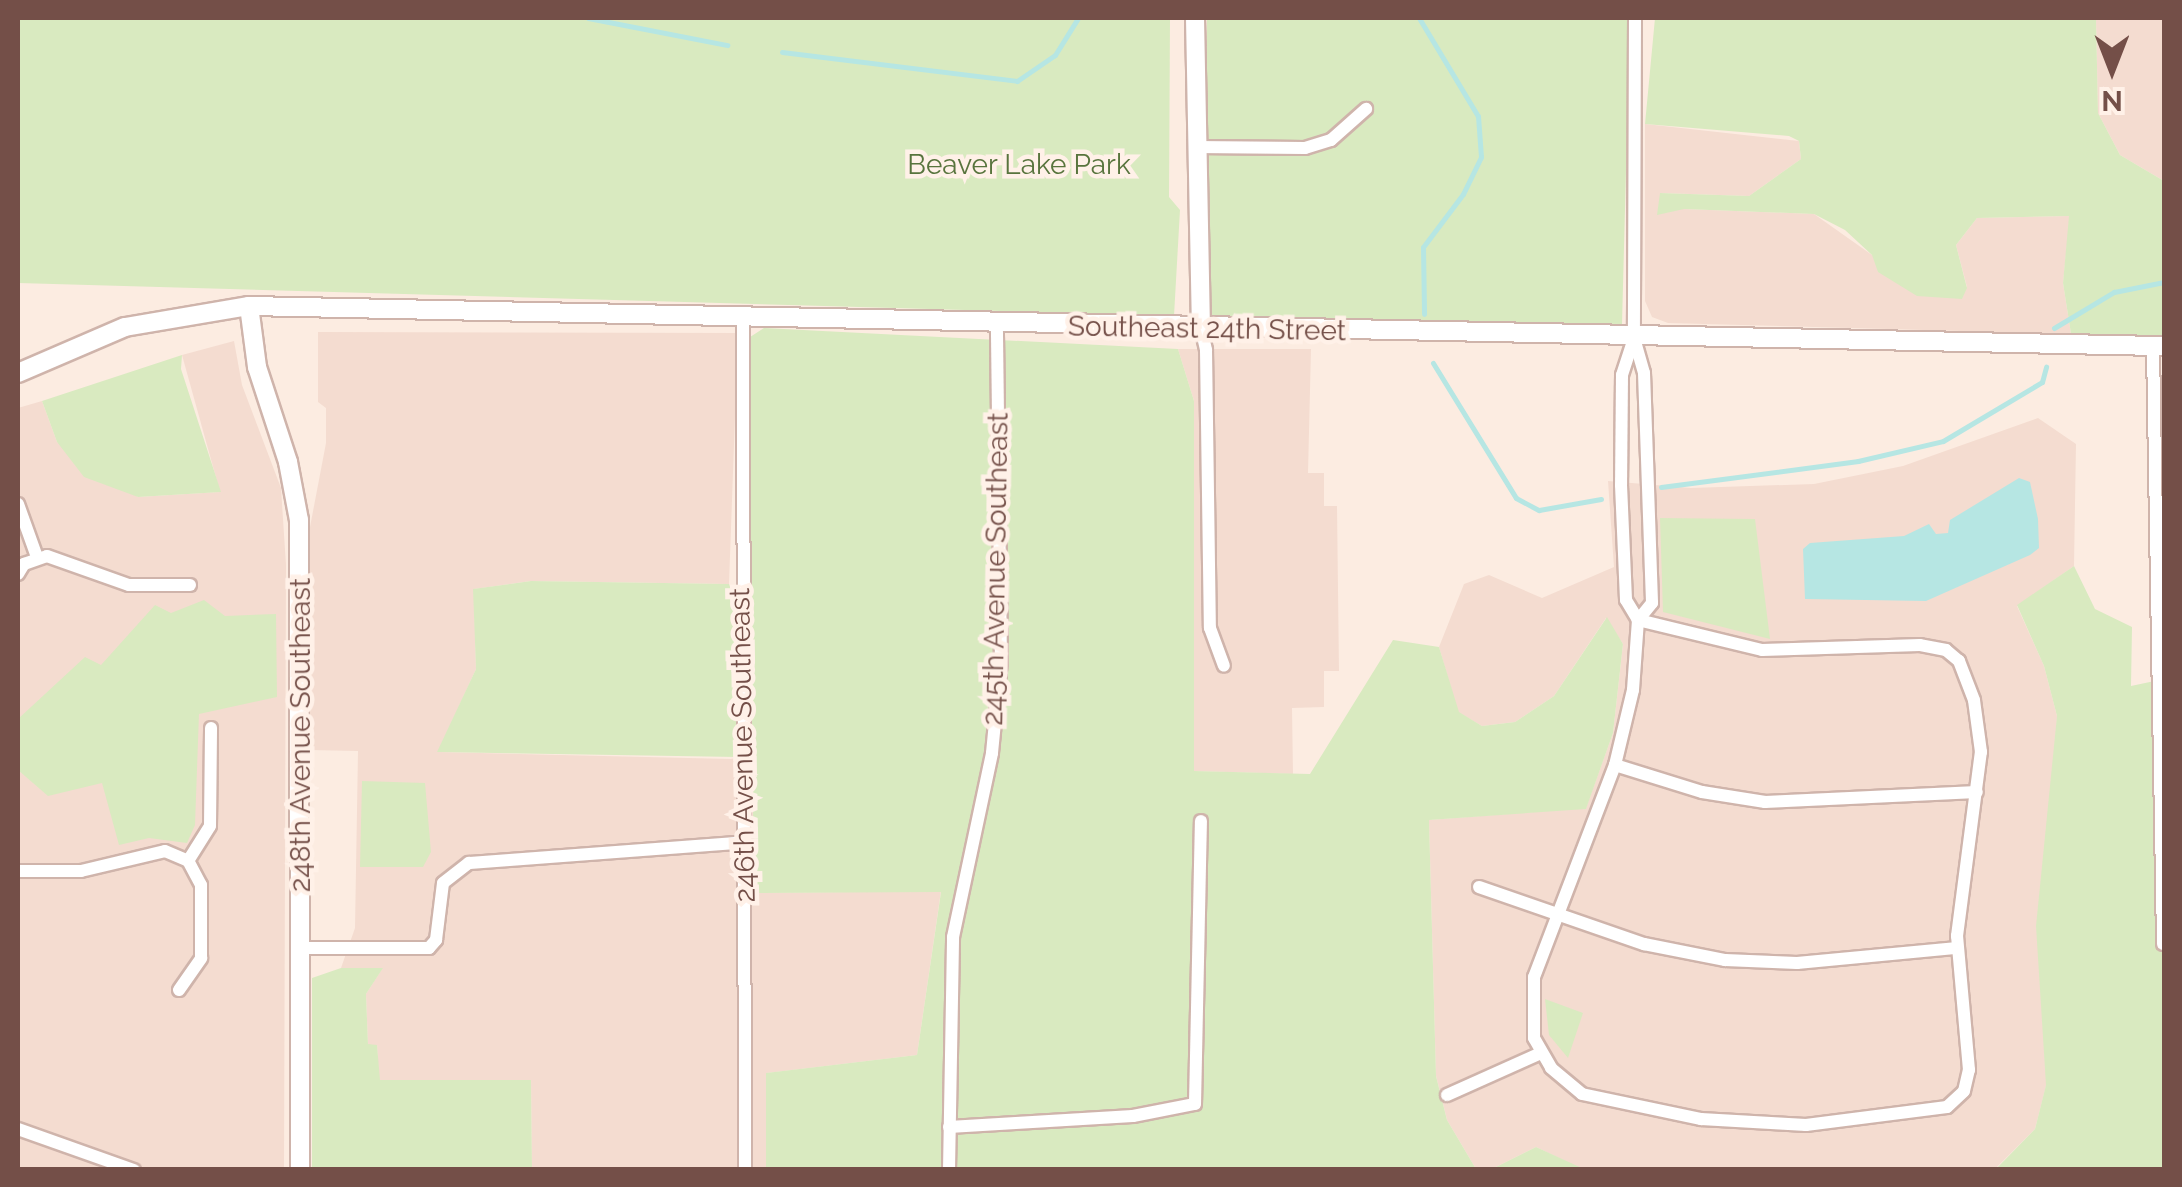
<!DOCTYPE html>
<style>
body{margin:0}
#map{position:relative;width:2182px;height:1187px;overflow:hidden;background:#fcece1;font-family:Raleway,sans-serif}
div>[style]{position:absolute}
.residential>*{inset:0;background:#f4dcd0}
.green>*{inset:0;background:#d9eac0}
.water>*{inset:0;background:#b6e6e3}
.stream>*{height:5px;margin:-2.5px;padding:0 2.5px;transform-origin:2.5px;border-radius:2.5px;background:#b6e6e3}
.roads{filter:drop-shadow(2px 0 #cfb4ab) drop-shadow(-2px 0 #cfb4ab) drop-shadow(0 2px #cfb4ab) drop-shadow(0 -2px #cfb4ab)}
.street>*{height:12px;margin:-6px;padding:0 6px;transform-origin:6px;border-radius:6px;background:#fff}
.secondary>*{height:18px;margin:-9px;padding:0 9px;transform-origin:9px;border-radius:9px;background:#fff}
span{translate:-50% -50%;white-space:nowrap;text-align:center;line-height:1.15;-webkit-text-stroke:9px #fff1e8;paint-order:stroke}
.park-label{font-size:28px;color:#58743d}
.street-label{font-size:28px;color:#744f48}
.frame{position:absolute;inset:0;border:20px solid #744f48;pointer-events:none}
.north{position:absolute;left:2062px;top:20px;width:100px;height:100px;-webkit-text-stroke:8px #fff1e8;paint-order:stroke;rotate:180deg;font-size:28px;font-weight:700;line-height:40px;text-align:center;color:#744f48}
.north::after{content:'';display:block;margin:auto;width:35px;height:45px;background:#744f48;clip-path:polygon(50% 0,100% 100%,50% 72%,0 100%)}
</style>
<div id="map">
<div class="residential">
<div style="clip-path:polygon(2096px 18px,2164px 18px,2164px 181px,2120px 155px,2098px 113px)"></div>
<div style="clip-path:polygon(1645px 124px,1799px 141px,1801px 159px,1749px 196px,1661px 193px,1684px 209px,1814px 214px,1872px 255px,1967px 287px,1956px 245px,1977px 218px,2070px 216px,2063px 283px,2071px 334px,1668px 323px,1652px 317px,1645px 301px)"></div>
<div style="clip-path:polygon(318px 332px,738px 333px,729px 584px,531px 581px,474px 589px,476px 669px,438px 752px,731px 759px,754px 754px,754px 893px,941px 891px,917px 1055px,767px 1073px,766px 1169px,532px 1169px,531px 1080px,379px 1080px,377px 1045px,368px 1045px,366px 994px,382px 969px,341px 968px,355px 928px,358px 751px,310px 750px,310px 527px,326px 443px,326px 408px,318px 402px)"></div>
<div style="clip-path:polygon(234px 341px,242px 385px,281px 488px,286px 565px,284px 1169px,18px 1170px,18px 408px,42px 401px,57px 442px,138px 497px,220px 492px,182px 355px)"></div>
<div style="clip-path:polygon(1178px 349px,1311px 349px,1308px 473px,1324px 473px,1324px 506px,1337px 506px,1339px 671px,1324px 671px,1324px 707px,1292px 708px,1293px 774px,1193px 771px,1194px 401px)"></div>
<div style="clip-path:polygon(2038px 418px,2076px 444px,2074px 566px,2017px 606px,2044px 666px,2057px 716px,2046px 1086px,2035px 1129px,1995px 1169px,1584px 1170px,1536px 1147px,1492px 1169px,1476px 1169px,1447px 1120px,1436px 1076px,1429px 820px,1586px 808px,1613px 733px,1623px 644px,1606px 618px,1554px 696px,1515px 722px,1482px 726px,1458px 712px,1439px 647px,1464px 584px,1489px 575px,1542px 598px,1614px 567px,1608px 481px,1691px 488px,1814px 484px,1903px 466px)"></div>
</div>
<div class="green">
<div style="clip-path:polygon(18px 18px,1170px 18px,1169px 197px,1180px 210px,1174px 316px,18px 283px)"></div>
<div style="clip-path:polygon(1207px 18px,1630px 18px,1622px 324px,1222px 320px,1212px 315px,1204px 288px)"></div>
<div style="clip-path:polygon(1655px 18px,2096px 18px,2098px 113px,2120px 155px,2164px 181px,2164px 336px,2071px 334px,2063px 283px,2069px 216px,1977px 218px,1956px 245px,1967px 288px,1962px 299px,1917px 296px,1878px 272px,1872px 255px,1845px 230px,1814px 214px,1684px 209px,1657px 215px,1660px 193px,1749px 196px,1801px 159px,1799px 141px,1789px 136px,1645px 124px)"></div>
<div style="clip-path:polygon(764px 328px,1178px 349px,1194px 401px,1194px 771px,1310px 774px,1393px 640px,1439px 647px,1459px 712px,1482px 726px,1515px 722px,1554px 696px,1607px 617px,1623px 644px,1613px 733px,1586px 809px,1429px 820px,1436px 1076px,1447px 1120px,1476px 1169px,766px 1169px,766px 1073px,917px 1055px,941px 892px,754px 893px,747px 339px)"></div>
<div style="clip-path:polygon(182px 355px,181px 369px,221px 492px,138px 497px,84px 477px,57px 442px,42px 401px)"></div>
<div style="clip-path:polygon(1660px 518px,1755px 519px,1770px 639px,1663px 612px)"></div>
<div style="clip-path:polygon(2074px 566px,2095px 609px,2132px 627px,2131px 686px,2164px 679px,2164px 1169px,1995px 1170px,2035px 1129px,2046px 1085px,2036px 926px,2057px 716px,2044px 666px,2017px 605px)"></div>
<div style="clip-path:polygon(531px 581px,729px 584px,739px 611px,738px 757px,437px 752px,476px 669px,473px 589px)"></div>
<div style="clip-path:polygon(204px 600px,225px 616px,276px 614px,277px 697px,199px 714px,195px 825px,187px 843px,149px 838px,119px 845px,102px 783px,48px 796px,18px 770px,18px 719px,85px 657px,101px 665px,155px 605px,171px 613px)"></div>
<div style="clip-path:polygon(362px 781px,425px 783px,431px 852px,423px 867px,360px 867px)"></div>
<div style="clip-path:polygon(341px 968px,383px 968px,366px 994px,368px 1044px,377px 1045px,380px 1080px,531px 1080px,532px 1169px,312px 1169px,312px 978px)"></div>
<div style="clip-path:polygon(1545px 999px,1583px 1013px,1568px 1058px,1549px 1035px)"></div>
<div style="clip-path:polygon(1536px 1147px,1584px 1169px,1492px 1169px)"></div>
</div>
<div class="water">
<div style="clip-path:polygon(2019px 478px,2030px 482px,2038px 519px,2039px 548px,2030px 555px,1926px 601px,1805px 599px,1803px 549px,1810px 543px,1904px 536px,1929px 524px,1936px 534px,1948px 533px,1950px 520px)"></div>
</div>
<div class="stream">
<div style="left:588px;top:18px;width:142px;rotate:11deg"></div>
<div style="left:1419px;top:18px;width:114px;rotate:59deg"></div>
<div style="left:1478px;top:116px;width:41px;rotate:85.8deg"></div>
<div style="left:1481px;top:157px;width:41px;rotate:115.9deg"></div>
<div style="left:1463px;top:194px;width:66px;rotate:127deg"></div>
<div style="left:1423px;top:247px;width:67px;rotate:89.1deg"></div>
<div style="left:782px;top:52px;width:237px;rotate:7deg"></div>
<div style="left:1017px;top:81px;width:46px;rotate:-34.4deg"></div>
<div style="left:1055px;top:55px;width:44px;rotate:-58.1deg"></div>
<div style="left:2054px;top:328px;width:70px;rotate:-31deg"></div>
<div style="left:2114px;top:292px;width:51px;rotate:-11.3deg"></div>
<div style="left:1433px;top:363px;width:158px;rotate:58.4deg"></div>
<div style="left:1516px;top:498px;width:26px;rotate:28deg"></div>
<div style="left:1539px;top:510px;width:63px;rotate:-10.1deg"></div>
<div style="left:1661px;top:487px;width:199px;rotate:-7.5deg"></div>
<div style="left:1858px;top:461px;width:87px;rotate:-13.2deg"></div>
<div style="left:1943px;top:441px;width:115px;rotate:-30.8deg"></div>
<div style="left:2042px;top:382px;width:16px;rotate:-75deg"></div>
</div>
<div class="roads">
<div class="street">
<div style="left:1635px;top:18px;width:320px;rotate:90.2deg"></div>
<div style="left:1634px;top:338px;width:36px;rotate:74deg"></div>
<div style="left:1644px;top:373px;width:230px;rotate:88deg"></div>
<div style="left:1652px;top:603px;width:22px;rotate:129deg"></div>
<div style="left:1195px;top:147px;width:110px;rotate:0.5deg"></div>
<div style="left:1305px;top:148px;width:27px;rotate:-17deg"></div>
<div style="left:1331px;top:140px;width:47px;rotate:-41.5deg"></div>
<div style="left:743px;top:320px;width:850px;rotate:89.87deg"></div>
<div style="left:1201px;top:328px;width:23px;rotate:77deg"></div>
<div style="left:1206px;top:350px;width:278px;rotate:89.2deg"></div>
<div style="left:1210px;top:628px;width:40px;rotate:69.8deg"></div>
<div style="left:1634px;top:338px;width:39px;rotate:108deg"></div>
<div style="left:1622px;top:375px;width:110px;rotate:90.5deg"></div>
<div style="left:1621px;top:485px;width:115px;rotate:87.5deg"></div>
<div style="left:1626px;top:600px;width:23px;rotate:59deg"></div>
<div style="left:1638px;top:620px;width:70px;rotate:94.1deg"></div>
<div style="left:1633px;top:690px;width:77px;rotate:103.5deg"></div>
<div style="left:1615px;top:765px;width:227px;rotate:110.9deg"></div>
<div style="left:1534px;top:977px;width:61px;rotate:90deg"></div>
<div style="left:1534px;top:1038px;width:34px;rotate:60deg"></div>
<div style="left:1551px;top:1068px;width:40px;rotate:40deg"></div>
<div style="left:1582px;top:1094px;width:122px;rotate:11.9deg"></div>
<div style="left:1701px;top:1119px;width:105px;rotate:3.3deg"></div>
<div style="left:1806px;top:1125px;width:142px;rotate:-7.3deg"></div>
<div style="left:1947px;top:1107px;width:23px;rotate:-43deg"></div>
<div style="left:1964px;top:1091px;width:22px;rotate:-77deg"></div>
<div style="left:1969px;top:1070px;width:135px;rotate:-95.1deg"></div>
<div style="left:1957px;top:936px;width:186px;rotate:-82.6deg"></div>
<div style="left:1981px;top:752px;width:52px;rotate:-97.7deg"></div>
<div style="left:1974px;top:700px;width:42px;rotate:-111deg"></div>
<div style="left:1959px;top:661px;width:17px;rotate:-140deg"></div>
<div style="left:1946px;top:650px;width:26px;rotate:-169deg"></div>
<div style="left:1920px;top:645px;width:158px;rotate:178.2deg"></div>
<div style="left:1762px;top:650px;width:128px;rotate:-166.4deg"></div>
<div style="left:2153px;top:346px;width:598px;rotate:89.04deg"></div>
<div style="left:18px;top:504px;width:56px;rotate:70.3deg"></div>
<div style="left:18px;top:574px;width:12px;rotate:-59deg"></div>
<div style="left:24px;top:564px;width:24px;rotate:-19deg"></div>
<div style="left:47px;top:556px;width:87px;rotate:19.5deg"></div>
<div style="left:129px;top:585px;width:61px"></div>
<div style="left:1615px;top:765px;width:91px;rotate:17.2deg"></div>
<div style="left:1702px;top:792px;width:64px;rotate:9deg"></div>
<div style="left:1765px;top:802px;width:212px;rotate:-2.7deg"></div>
<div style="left:18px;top:871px;width:63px"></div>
<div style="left:81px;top:871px;width:86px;rotate:-13.4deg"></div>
<div style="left:165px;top:851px;width:25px;rotate:23deg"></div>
<div style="left:1479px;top:887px;width:175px;rotate:19.1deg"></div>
<div style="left:1644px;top:944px;width:83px;rotate:11.2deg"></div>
<div style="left:1725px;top:960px;width:72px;rotate:2.4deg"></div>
<div style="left:1797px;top:963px;width:161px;rotate:-5.4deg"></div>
<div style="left:300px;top:948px;width:129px"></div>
<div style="left:429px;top:948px;width:11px;rotate:-49deg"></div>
<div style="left:436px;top:940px;width:57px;rotate:-83deg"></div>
<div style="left:443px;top:883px;width:33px;rotate:-38deg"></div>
<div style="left:469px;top:863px;width:278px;rotate:-4.3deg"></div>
<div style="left:179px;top:990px;width:39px;rotate:-55deg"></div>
<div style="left:201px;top:958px;width:73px;rotate:-90deg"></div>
<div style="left:201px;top:885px;width:27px;rotate:-118deg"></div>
<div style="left:188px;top:861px;width:41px;rotate:-57.8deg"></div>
<div style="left:210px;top:826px;width:98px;rotate:-89.4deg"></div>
<div style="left:1447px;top:1095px;width:103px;rotate:-24.1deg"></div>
<div style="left:949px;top:1127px;width:184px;rotate:-3.4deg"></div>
<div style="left:1133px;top:1116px;width:63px;rotate:-11deg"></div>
<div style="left:1195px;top:1104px;width:283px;rotate:-88.8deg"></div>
<div style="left:18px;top:1129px;width:123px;rotate:19.5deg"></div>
<div style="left:949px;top:1170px;width:233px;rotate:-89deg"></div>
<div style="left:953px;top:937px;width:188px;rotate:-78deg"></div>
<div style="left:992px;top:753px;width:91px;rotate:-84.4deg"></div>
<div style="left:1001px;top:662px;width:337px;rotate:-90.7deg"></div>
</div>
<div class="secondary">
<div style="left:1195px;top:18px;width:310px;rotate:88.9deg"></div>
<div style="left:249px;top:306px;width:62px;rotate:82.5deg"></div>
<div style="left:257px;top:367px;width:100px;rotate:71.9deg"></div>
<div style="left:288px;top:462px;width:59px;rotate:79.3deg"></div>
<div style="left:299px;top:520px;width:650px;rotate:89.91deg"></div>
<div style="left:18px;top:373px;width:116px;rotate:-23.3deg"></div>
<div style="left:125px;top:327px;width:126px;rotate:-9.6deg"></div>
<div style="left:249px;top:306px;width:1915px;rotate:1.2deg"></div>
</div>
</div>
<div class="park-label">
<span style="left:1019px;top:165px">Beaver Lake Park</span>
</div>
<div class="street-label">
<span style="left:1207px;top:329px;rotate:1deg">Southeast 24th Street</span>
<span style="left:996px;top:569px;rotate:-89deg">245th Avenue Southeast</span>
<span style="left:301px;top:735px;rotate:-90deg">248th Avenue Southeast</span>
<span style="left:743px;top:745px;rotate:-91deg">246th Avenue Southeast</span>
</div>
<div class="frame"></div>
<div class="north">N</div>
</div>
